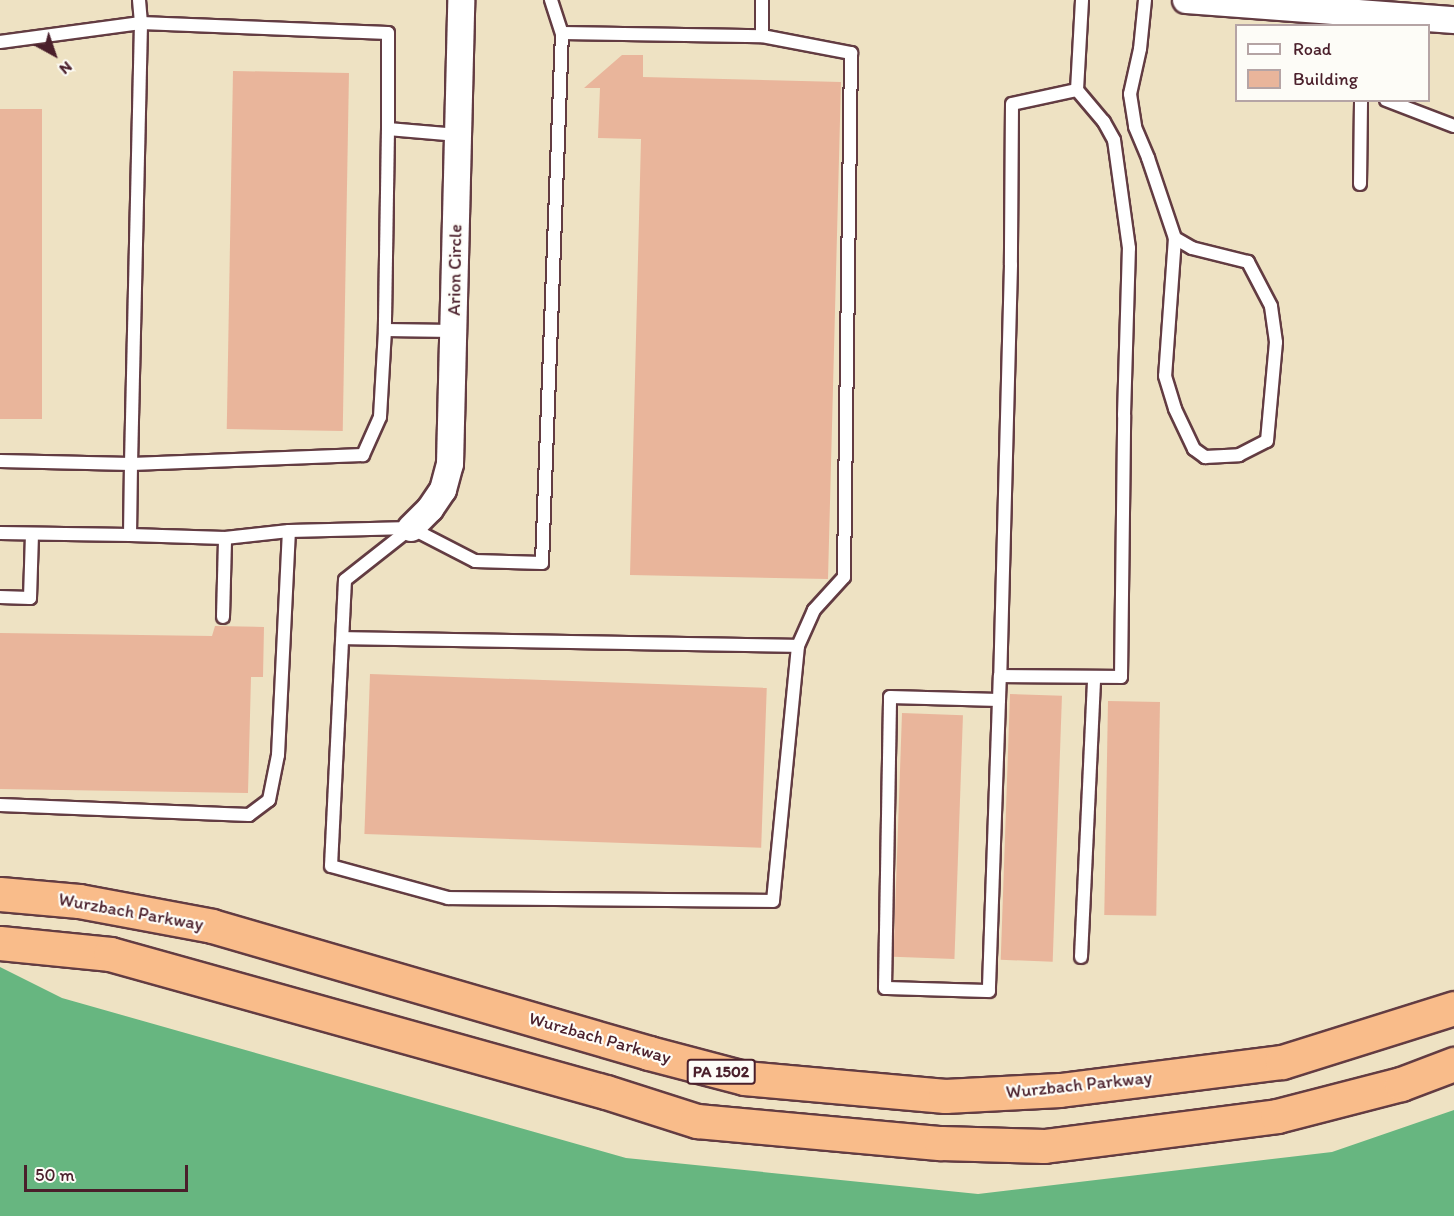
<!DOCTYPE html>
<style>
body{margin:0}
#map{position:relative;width:1454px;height:1216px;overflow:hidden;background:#eee2c3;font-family:Itim,sans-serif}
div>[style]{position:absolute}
.forest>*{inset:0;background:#67b680}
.building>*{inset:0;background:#e9b59b;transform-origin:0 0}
.roads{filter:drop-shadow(2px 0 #633c42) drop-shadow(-2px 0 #633c42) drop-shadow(0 2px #633c42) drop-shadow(0 -2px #633c42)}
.service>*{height:12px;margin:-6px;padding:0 6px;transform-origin:6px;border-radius:6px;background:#fff}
.minor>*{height:26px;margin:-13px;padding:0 13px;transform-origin:13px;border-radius:13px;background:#fff}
.motorway>*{height:33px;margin:-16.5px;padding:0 16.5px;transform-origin:16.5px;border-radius:16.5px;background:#f9bc8a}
span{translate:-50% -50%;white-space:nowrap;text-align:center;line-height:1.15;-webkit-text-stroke:4.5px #fdfcf7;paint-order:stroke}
.shield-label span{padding:2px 4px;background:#fdfcf7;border:2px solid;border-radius:4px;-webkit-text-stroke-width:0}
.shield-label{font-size:16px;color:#4a1f2b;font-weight:700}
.street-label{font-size:18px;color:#4a1f2b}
.legend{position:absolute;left:1235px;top:24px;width:195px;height:78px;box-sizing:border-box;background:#fdfcf7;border:2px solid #b5a4a5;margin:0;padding:8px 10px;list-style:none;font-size:18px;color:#4a1f2b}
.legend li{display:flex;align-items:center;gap:12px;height:30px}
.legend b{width:30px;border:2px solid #b5a4a5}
.north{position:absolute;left:24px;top:24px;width:60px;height:60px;-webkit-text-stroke:4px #fdfcf7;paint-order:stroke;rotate:140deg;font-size:16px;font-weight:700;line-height:24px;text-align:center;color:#4a1f2b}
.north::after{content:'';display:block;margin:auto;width:21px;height:27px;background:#4a1f2b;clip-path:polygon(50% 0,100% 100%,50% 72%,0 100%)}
.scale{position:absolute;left:24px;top:1165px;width:164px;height:27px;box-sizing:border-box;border:3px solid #4a1f2b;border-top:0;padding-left:8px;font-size:18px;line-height:21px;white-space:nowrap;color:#4a1f2b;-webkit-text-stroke:4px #fdfcf7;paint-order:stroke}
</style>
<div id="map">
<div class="forest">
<div style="clip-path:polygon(0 967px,62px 998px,626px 1158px,978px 1194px,1332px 1152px,1454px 1110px,1454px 1216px,0 1216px)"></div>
</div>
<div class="building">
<div style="clip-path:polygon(622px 55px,643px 55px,643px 77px,841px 82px,828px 579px,630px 575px,641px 139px,598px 138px,600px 88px,584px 88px)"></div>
<div style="left:233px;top:71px;width:116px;height:358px;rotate:1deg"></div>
<div style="left:0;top:109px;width:42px;height:310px"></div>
<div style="clip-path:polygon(215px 626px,264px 627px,263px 677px,251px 677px,248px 793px,0 789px,0 633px,212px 636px)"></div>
<div style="left:370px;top:674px;width:397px;height:160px;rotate:2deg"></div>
<div style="left:1010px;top:694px;width:52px;height:266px;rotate:2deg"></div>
<div style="left:1108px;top:701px;width:52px;height:214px;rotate:1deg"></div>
<div style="left:902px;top:713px;width:61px;height:244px;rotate:2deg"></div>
</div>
<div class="roads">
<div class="service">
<div style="left:551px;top:0;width:35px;rotate:72deg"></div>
<div style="left:562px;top:33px;width:200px;rotate:0.9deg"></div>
<div style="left:762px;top:36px;width:36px;rotate:-90deg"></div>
<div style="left:1145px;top:0;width:49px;rotate:95.8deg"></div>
<div style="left:1140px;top:49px;width:46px;rotate:102.5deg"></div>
<div style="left:1130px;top:94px;width:33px;rotate:81deg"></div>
<div style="left:1135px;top:127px;width:34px;rotate:67deg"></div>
<div style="left:1148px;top:158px;width:84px;rotate:71.4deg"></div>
<div style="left:1175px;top:238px;width:138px;rotate:94.1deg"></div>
<div style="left:1165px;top:376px;width:34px;rotate:73deg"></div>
<div style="left:1175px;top:409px;width:44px;rotate:64.6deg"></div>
<div style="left:1194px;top:449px;width:14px;rotate:36deg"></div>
<div style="left:1205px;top:457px;width:34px;rotate:-3deg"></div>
<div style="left:1239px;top:455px;width:31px;rotate:-27deg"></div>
<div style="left:1267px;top:441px;width:99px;rotate:-84.8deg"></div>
<div style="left:1276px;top:342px;width:36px;rotate:-98deg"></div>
<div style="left:1271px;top:306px;width:50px;rotate:-117.6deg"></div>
<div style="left:1248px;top:262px;width:58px;rotate:-166deg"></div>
<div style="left:1192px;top:248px;width:20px;rotate:-150deg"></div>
<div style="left:762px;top:36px;width:91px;rotate:10.8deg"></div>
<div style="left:851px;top:53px;width:524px;rotate:90.77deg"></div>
<div style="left:844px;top:577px;width:45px;rotate:132.3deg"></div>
<div style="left:814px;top:610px;width:39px;rotate:114deg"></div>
<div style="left:0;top:42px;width:142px;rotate:-7.7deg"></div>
<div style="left:141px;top:23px;width:23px;rotate:-95deg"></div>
<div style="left:1077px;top:90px;width:66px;rotate:167.8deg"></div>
<div style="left:1012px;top:104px;width:161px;rotate:90.4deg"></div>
<div style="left:1011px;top:265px;width:411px;rotate:91.5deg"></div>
<div style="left:1000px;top:676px;width:121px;rotate:0.5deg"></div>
<div style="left:1121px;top:677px;width:262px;rotate:-89.3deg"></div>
<div style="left:1124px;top:415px;width:167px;rotate:-88.3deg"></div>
<div style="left:1129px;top:248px;width:109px;rotate:-97.9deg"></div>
<div style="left:1114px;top:140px;width:21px;rotate:-119deg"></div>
<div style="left:1104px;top:122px;width:42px;rotate:-130.2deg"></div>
<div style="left:1077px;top:90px;width:90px;rotate:-86.8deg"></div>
<div style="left:1386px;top:100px;width:73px;rotate:20.9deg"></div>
<div style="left:388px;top:129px;width:201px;rotate:90.9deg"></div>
<div style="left:385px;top:330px;width:68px;rotate:0.8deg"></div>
<div style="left:1360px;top:184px;width:84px;rotate:-89.3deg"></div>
<div style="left:385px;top:330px;width:87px;rotate:93.3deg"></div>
<div style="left:380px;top:417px;width:42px;rotate:114.1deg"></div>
<div style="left:363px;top:455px;width:232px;rotate:177.8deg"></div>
<div style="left:131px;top:464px;width:441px;rotate:-88.7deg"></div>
<div style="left:141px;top:23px;width:247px;rotate:2.3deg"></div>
<div style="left:388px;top:33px;width:96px;rotate:90deg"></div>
<div style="left:388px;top:129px;width:70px;rotate:4.9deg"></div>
<div style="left:0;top:461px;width:131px;rotate:1.3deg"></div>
<div style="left:131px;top:464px;width:71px;rotate:90.8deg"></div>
<div style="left:130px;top:535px;width:95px;rotate:1.8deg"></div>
<div style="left:225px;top:538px;width:64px;rotate:-6.2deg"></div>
<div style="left:289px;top:531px;width:122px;rotate:-1.4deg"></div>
<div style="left:411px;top:528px;width:72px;rotate:27.3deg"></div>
<div style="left:475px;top:561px;width:67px;rotate:1.7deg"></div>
<div style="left:542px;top:563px;width:530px;rotate:-87.84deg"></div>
<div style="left:0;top:533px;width:130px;rotate:0.9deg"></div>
<div style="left:0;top:597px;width:30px;rotate:2deg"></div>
<div style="left:30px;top:598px;width:64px;rotate:-88.2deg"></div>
<div style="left:223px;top:617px;width:79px;rotate:-88.5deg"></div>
<div style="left:343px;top:638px;width:455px;rotate:1deg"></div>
<div style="left:798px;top:646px;width:256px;rotate:95.6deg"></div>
<div style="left:773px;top:901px;width:325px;rotate:-179.5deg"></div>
<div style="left:448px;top:898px;width:121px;rotate:-164.7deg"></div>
<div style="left:331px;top:866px;width:286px;rotate:-87.2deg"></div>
<div style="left:345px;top:580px;width:84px;rotate:-38.2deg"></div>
<div style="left:999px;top:700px;width:291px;rotate:92deg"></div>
<div style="left:989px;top:991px;width:104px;rotate:-178.3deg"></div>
<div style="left:885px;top:988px;width:291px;rotate:-89deg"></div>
<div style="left:890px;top:697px;width:109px;rotate:1.6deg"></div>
<div style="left:999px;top:700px;width:24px;rotate:-88deg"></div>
<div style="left:0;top:805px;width:249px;rotate:2.3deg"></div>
<div style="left:249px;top:815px;width:25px;rotate:-37deg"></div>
<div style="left:269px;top:800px;width:46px;rotate:-78.7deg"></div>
<div style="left:278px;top:755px;width:224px;rotate:-87.2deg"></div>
<div style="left:1081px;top:957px;width:280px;rotate:-87.3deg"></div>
</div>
<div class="minor">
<div style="left:1186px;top:0;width:269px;rotate:4.3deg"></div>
<div style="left:411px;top:528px;width:27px;rotate:-45deg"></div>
<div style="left:430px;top:509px;width:23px;rotate:-56deg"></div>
<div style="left:443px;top:490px;width:27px;rotate:-75deg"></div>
<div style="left:450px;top:464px;width:464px;rotate:-88.6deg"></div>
</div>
<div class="motorway">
<div style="left:0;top:894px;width:79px;rotate:5.1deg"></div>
<div style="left:79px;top:901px;width:135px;rotate:10.6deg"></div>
<div style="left:212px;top:926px;width:455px;rotate:16.2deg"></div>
<div style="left:649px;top:1053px;width:98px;rotate:14.7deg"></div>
<div style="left:744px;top:1078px;width:202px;rotate:5.1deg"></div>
<div style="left:945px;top:1096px;width:115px;rotate:-3deg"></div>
<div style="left:1060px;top:1090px;width:224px;rotate:-7.2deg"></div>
<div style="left:1282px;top:1062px;width:180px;rotate:-17.4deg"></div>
<div style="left:0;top:943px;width:111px;rotate:5.7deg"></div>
<div style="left:110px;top:954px;width:515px;rotate:15.55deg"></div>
<div style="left:606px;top:1092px;width:96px;rotate:17.7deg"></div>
<div style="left:697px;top:1121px;width:245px;rotate:5.2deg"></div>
<div style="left:941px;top:1143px;width:103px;rotate:1.7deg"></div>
<div style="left:1044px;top:1146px;width:235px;rotate:-7.3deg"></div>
<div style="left:1277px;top:1116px;width:128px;rotate:-14.5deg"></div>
<div style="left:1401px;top:1084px;width:57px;rotate:-20.7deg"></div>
</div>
</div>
<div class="shield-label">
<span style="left:721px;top:1072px">PA 1502</span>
</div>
<div class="street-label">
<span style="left:455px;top:270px;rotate:-89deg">Arion Circle</span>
<span style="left:131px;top:912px;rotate:10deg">Wurzbach Parkway</span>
<span style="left:600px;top:1038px;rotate:16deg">Wurzbach Parkway</span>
<span style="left:1079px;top:1085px;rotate:-6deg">Wurzbach Parkway</span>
</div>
<ul class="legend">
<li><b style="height:8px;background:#fff"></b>Road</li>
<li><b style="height:16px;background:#e9b59b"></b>Building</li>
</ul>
<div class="north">N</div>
<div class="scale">50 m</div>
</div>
